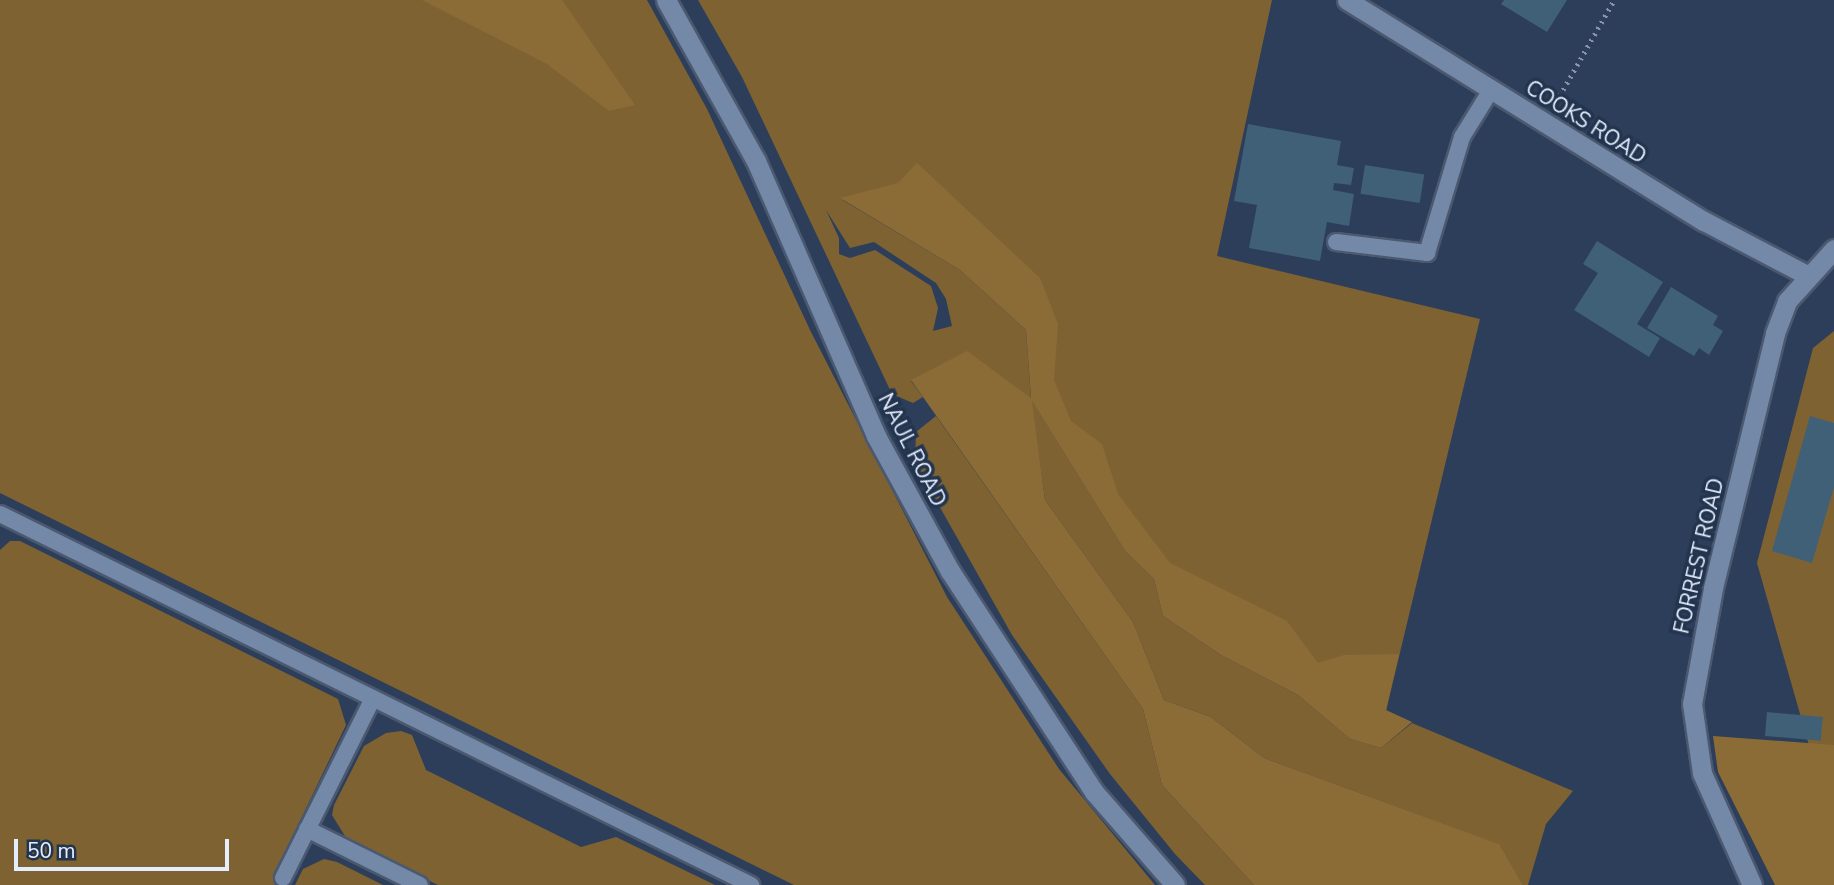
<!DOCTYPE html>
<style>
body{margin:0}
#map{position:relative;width:1834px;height:885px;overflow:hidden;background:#2d3e5a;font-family:"Nunito Sans",sans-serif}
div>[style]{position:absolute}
.green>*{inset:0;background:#7e6232}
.forest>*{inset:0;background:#8b6c37}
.building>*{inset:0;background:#3f6077;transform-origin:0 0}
.path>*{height:4.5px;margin-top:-2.25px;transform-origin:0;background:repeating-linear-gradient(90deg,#8794aa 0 2px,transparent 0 7px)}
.roads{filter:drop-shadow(2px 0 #4b5970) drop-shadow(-2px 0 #4b5970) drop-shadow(0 2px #4b5970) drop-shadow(0 -2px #4b5970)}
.service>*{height:16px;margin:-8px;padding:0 8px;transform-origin:8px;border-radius:8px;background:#7488a8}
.minor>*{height:19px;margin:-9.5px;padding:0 9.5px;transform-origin:9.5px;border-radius:9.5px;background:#7488a8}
.tertiary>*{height:19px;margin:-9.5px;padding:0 9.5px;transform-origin:9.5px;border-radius:9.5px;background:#7488a8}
span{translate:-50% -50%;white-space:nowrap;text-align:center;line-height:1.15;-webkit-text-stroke:7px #23344f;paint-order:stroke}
.street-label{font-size:21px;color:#e5eefd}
.scale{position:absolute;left:14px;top:839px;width:215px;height:32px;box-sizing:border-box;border:4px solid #e5eefd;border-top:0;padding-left:9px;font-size:21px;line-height:24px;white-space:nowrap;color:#e5eefd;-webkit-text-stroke:5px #23344f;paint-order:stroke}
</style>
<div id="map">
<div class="green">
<div style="clip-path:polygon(0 0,647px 0,707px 109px,811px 332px,947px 597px,1059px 769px,1155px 885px,794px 885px,0 493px)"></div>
<div style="clip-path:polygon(evenodd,698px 0,1272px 0,1217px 256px,1480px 319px,1386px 711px,1174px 572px,1065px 425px,1025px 268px,841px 199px,960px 270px,1026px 330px,1031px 399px,1125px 551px,1154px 579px,1163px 616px,1221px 655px,1298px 695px,1350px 739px,1381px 748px,1412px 723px,1573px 791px,1546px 824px,1528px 885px,1523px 885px,1498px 844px,1264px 758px,1211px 717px,1164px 700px,1133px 622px,1045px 500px,1031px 399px,911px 381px,923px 397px,913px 403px,892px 394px,742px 77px,698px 0,826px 210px,850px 248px,874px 242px,936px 283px,946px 299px,952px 326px,933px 331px,938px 308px,931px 286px,875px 250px,850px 258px,839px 254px,839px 238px,826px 210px)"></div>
<div style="clip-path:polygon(1834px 331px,1834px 833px,1757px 563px,1813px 348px)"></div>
<div style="clip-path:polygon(936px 416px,1143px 709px,1162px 785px,1254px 885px,1205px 885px,1175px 854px,1110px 774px,1012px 635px,915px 463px,916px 432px)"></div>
<div style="clip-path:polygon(10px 541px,20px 541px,338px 699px,346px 725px,273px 877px,288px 885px,0 885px,0 550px)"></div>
<div style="clip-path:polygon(401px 731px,412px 735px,426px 770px,581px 847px,616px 837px,715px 885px,438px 885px,348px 841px,332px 815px,334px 805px,364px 746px,386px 733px)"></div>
<div style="clip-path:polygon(324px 859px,337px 862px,383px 885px,295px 885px,303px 869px)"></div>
</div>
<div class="forest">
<div style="clip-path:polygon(422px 0,562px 0,635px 105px,609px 111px,547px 64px)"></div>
<div style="clip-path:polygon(917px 163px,1040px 278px,1058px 324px,1054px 380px,1071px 421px,1102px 444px,1118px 494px,1170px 563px,1287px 621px,1318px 663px,1344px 655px,1399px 654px,1386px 710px,1412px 722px,1381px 748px,1350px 739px,1298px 695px,1221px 655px,1163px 616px,1154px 579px,1125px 551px,1032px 401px,1045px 500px,1133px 622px,1164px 700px,1211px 717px,1264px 758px,1499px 844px,1523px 885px,1254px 885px,1162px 785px,1143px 709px,911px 380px,967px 351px,1031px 398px,1026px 330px,960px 270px,840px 198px,898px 183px)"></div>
<div style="clip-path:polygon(1713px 736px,1834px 745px,1834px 885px,1775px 885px,1718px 772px)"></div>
</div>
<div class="building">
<div style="clip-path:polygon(1504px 0,1567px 0,1547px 32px,1501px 4px)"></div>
<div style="clip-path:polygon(1248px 124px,1341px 141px,1337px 165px,1354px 168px,1351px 185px,1334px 183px,1333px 190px,1354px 194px,1349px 226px,1327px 222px,1320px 261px,1249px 248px,1257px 205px,1234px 201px)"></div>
<div style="left:1365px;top:165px;width:60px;height:29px;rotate:9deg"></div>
<div style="clip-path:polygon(1597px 241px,1663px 282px,1637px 324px,1660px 338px,1649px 357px,1574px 310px,1598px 273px,1583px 264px)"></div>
<div style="clip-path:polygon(1671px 287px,1718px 316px,1713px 325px,1723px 331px,1709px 355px,1699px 348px,1694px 356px,1647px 328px)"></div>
<div style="clip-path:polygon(1810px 416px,1834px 423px,1834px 487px,1812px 563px,1772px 551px)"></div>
<div style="left:1767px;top:712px;width:56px;height:24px;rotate:5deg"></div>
</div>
<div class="path">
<div style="left:1556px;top:102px;width:117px;rotate:-60.4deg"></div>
</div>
<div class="roads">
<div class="service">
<div style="left:1336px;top:242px;width:92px;rotate:6.9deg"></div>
<div style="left:1427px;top:253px;width:121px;rotate:-73.2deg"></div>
<div style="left:1462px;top:137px;width:55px;rotate:-58.3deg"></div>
<div style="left:0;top:514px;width:838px;rotate:26.29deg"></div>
<div style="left:307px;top:829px;width:126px;rotate:26.4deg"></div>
<div style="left:283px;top:878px;width:201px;rotate:-63.4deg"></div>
</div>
<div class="minor">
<div style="left:1347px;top:0;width:420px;rotate:31.8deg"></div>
<div style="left:1704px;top:221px;width:116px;rotate:27.7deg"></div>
</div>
<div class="tertiary">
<div style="left:666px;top:0;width:184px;rotate:60.8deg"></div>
<div style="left:756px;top:161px;width:300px;rotate:66.4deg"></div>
<div style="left:876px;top:436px;width:154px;rotate:61.3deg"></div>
<div style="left:950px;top:571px;width:264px;rotate:56.9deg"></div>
<div style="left:1094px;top:792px;width:123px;rotate:48.9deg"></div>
<div style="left:1752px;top:885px;width:123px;rotate:-114.1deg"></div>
<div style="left:1702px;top:773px;width:70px;rotate:-98.2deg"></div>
<div style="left:1692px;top:704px;width:118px;rotate:-79.7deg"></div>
<div style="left:1713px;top:588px;width:262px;rotate:-76.3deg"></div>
<div style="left:1775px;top:333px;width:34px;rotate:-69deg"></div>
<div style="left:1787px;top:301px;width:70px;rotate:-47.9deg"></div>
</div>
</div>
<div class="street-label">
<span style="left:1586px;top:122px;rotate:32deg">COOKS ROAD</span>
<span style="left:912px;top:450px;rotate:63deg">NAUL ROAD</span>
<span style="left:1699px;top:556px;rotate:-77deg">FORREST ROAD</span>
</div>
<div class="scale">50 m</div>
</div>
